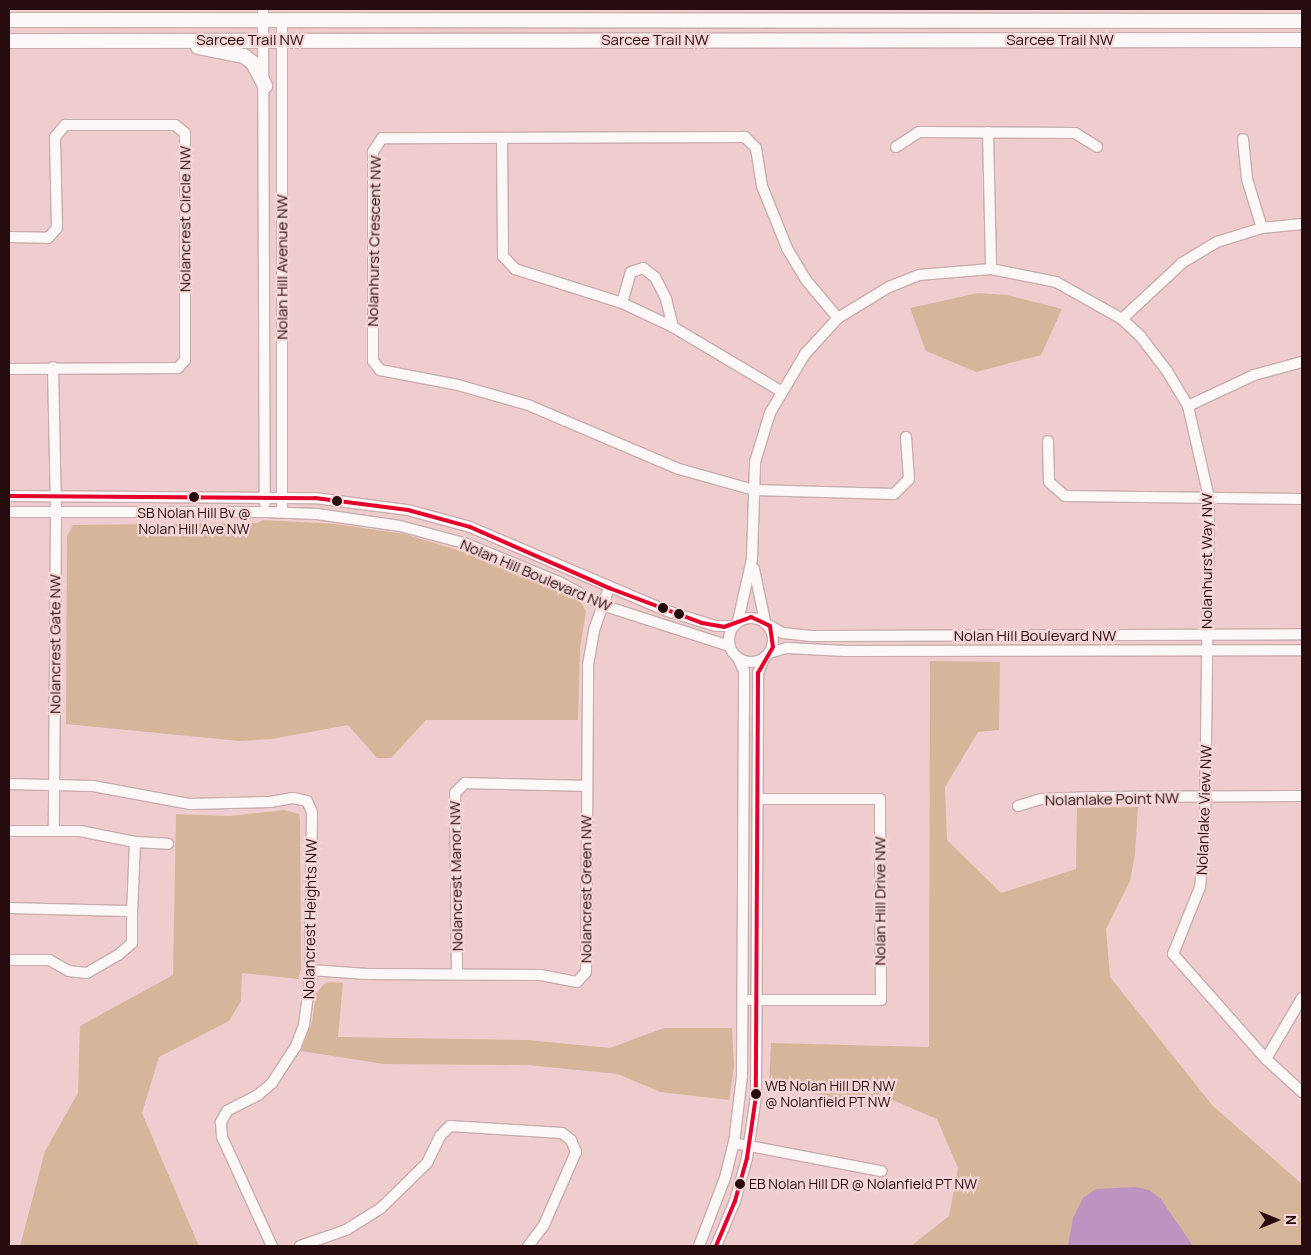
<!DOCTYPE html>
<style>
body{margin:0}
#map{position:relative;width:1311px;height:1255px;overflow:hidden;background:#efcdce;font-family:Manrope,sans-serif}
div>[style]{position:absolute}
.green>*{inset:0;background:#d7b59b}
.water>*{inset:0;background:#be92c1}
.roads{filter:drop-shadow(1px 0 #c9acad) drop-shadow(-1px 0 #c9acad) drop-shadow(0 1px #c9acad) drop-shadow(0 -1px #c9acad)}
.minor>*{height:10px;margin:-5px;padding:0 5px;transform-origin:5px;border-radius:5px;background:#fdf8f8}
.minor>.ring{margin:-5px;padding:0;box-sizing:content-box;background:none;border:10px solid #fdf8f8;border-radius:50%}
.major>*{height:14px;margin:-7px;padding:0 7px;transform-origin:7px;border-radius:7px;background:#fdf8f8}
.bus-1>*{height:4px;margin:-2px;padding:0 2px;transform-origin:2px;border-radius:2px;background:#e4002b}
.dots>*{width:14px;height:14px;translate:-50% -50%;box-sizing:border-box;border:2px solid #f5d6d6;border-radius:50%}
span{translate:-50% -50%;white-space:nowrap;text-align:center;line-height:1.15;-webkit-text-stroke:4.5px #f5d6d6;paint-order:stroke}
.bus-label{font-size:14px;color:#260c0e}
.left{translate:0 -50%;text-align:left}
.street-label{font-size:15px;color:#260c0e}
.frame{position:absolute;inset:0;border:10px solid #260c0e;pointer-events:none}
.north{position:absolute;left:1251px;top:1195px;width:50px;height:50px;-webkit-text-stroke:4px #f5d6d6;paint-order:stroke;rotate:90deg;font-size:14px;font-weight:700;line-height:20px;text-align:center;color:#260c0e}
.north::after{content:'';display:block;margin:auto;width:18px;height:22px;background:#260c0e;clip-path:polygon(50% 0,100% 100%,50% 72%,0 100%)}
</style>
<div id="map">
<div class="green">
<div style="clip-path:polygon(978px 293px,1007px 295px,1062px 309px,1041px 355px,976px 372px,926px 351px,910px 308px)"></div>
<div style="clip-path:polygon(263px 520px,336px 524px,404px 534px,491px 560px,580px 601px,586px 611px,580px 649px,578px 720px,426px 720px,391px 758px,377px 758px,348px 725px,272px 739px,239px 741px,66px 724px,67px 536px,73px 525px,257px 523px)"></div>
<div style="clip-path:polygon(930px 661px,1000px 662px,999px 730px,978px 732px,945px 787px,947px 840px,1001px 893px,1076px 869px,1077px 808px,1138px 807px,1135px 854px,1130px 881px,1106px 929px,1110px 977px,1212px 1105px,1302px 1184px,1302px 1246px,911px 1246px,949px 1216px,958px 1168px,937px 1119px,892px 1100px,837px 1098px,769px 1085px,771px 1043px,929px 1047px)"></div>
<div style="clip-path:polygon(284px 810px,299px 814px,300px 821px,301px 969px,298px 979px,242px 973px,241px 1001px,229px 1021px,159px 1057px,142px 1113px,199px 1246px,20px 1246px,45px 1151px,78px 1093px,80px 1026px,173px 975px,176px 814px,229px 816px)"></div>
<div style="clip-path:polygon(332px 982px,343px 983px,338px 1037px,528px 1040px,610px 1048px,664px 1028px,732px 1028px,734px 1067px,729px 1100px,660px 1092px,618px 1074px,527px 1065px,384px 1064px,301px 1051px,312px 1022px,316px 993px,325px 983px)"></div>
</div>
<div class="water">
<div style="clip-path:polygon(1136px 1187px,1149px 1190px,1160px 1198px,1193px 1246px,1068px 1246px,1073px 1218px,1083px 1198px,1096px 1189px)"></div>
</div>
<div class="roads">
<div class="minor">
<div style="left:263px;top:9px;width:494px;rotate:89.8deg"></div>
<div style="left:282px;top:21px;width:491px;rotate:90deg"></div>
<div style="left:988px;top:132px;width:137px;rotate:88.7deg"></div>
<div style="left:502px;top:138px;width:118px;rotate:89.5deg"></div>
<div style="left:503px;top:256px;width:18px;rotate:47deg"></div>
<div style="left:515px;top:269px;width:112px;rotate:17.6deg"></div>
<div style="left:622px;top:303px;width:56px;rotate:25.2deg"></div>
<div style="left:673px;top:327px;width:126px;rotate:30.7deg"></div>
<div style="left:1243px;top:139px;width:40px;rotate:84.3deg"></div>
<div style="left:1247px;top:179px;width:51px;rotate:73deg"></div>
<div style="left:896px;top:147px;width:27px;rotate:-33deg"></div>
<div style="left:919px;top:132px;width:156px;rotate:0.4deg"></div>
<div style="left:1075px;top:133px;width:26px;rotate:32deg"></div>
<div style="left:9px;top:237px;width:39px;rotate:1deg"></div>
<div style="left:48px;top:238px;width:13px;rotate:-48deg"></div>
<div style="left:57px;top:228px;width:91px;rotate:-91.3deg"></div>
<div style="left:55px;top:137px;width:16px;rotate:-50deg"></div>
<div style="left:65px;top:125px;width:110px"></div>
<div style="left:175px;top:125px;width:13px;rotate:39deg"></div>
<div style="left:185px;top:133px;width:227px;rotate:90deg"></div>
<div style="left:185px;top:360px;width:11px;rotate:131deg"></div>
<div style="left:178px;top:368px;width:169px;rotate:179.7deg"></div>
<div style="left:622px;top:303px;width:32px;rotate:-74deg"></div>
<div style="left:631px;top:272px;width:13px;rotate:-18deg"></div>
<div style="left:643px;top:268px;width:15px;rotate:37deg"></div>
<div style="left:655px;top:277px;width:25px;rotate:63deg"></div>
<div style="left:666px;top:299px;width:29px;rotate:76deg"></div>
<div style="left:838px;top:318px;width:50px;rotate:-130.1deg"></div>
<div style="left:806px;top:280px;width:37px;rotate:-121deg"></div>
<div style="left:787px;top:248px;width:67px;rotate:-112deg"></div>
<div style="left:762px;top:186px;width:38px;rotate:-99deg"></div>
<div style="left:756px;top:148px;width:16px;rotate:-135deg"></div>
<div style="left:745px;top:137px;width:363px;rotate:179.8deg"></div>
<div style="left:382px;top:138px;width:17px;rotate:123deg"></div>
<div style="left:373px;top:152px;width:209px;rotate:90deg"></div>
<div style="left:373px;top:361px;width:11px;rotate:52deg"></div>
<div style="left:380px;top:370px;width:79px;rotate:10.9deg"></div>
<div style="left:458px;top:385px;width:73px;rotate:15.9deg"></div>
<div style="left:528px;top:405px;width:164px;rotate:23deg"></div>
<div style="left:679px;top:469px;width:78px;rotate:15.6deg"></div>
<div style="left:754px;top:490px;width:140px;rotate:1.6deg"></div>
<div style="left:894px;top:494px;width:21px;rotate:-45deg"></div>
<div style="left:909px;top:479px;width:42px;rotate:-94.1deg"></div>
<div style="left:1122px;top:319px;width:82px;rotate:-43deg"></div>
<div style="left:1182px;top:263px;width:41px;rotate:-31deg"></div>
<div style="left:1217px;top:242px;width:47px;rotate:-17.3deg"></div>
<div style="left:1262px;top:228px;width:40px;rotate:-5.7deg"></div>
<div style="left:53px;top:367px;width:145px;rotate:88.8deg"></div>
<div style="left:56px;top:512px;width:319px;rotate:90.4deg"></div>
<div style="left:1188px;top:406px;width:73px;rotate:-25.2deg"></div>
<div style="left:1254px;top:375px;width:50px;rotate:-15.2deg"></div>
<div style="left:1048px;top:441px;width:41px;rotate:88.6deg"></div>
<div style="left:1049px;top:482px;width:21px;rotate:41deg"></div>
<div style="left:1065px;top:496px;width:237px;rotate:0.7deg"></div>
<div style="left:9px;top:496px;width:306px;rotate:0.4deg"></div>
<div style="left:315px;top:498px;width:94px;rotate:7.4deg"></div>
<div style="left:408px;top:510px;width:64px;rotate:15.3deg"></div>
<div style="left:470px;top:527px;width:214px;rotate:23.1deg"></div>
<div style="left:667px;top:611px;width:51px;rotate:17deg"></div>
<div style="left:716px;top:626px;width:17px"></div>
<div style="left:9px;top:512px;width:256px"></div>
<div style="left:265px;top:512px;width:52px;rotate:2.2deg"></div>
<div style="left:317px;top:514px;width:84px;rotate:8.2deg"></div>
<div style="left:400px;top:526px;width:66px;rotate:14.9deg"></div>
<div style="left:464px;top:543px;width:103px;rotate:22.3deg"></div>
<div style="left:559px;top:582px;width:49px;rotate:28.1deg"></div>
<div style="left:602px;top:605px;width:134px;rotate:17.8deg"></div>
<div style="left:754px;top:569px;width:53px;rotate:78.1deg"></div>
<div class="ring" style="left:729px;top:618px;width:34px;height:34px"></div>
<div style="left:738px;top:621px;width:64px;rotate:-77.3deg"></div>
<div style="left:752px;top:559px;width:97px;rotate:-88.2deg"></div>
<div style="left:755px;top:462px;width:51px;rotate:-73deg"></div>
<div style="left:770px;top:413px;width:69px;rotate:-59.3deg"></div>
<div style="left:805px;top:354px;width:49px;rotate:-47.5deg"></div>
<div style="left:838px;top:318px;width:60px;rotate:-31.3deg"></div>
<div style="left:889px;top:287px;width:32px;rotate:-22deg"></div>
<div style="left:919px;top:275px;width:72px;rotate:-4.8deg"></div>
<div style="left:991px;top:269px;width:66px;rotate:11.3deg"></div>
<div style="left:1056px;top:282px;width:76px;rotate:29.3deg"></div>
<div style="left:1122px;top:319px;width:26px;rotate:43deg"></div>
<div style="left:1141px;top:337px;width:43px;rotate:52.6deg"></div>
<div style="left:1167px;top:371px;width:41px;rotate:59deg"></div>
<div style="left:1188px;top:406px;width:94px;rotate:77.1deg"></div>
<div style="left:1209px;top:498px;width:343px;rotate:90.7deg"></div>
<div style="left:1205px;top:841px;width:46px;rotate:96.2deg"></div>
<div style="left:1200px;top:887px;width:72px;rotate:111.9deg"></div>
<div style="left:1173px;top:954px;width:140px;rotate:48.5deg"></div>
<div style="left:1266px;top:1059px;width:49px;rotate:42.5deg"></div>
<div style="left:770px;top:626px;width:15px;rotate:28deg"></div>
<div style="left:783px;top:633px;width:31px;rotate:6deg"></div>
<div style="left:814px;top:636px;width:488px;rotate:-0.2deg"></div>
<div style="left:769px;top:653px;width:19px;rotate:-16deg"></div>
<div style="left:787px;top:648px;width:58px;rotate:3deg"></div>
<div style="left:845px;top:651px;width:457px;rotate:-0.1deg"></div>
<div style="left:9px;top:784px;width:84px;rotate:1.4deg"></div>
<div style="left:93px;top:786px;width:99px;rotate:10.5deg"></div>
<div style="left:190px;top:804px;width:80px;rotate:-1.4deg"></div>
<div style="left:270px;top:802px;width:23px;rotate:-10deg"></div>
<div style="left:293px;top:798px;width:14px;rotate:12deg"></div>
<div style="left:307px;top:801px;width:12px;rotate:66deg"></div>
<div style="left:312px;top:812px;width:168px;rotate:90.7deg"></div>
<div style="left:310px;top:980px;width:45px;rotate:97.6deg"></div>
<div style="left:304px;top:1025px;width:22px;rotate:111deg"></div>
<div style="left:296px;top:1046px;width:44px;rotate:123deg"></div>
<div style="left:272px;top:1083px;width:18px;rotate:139deg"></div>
<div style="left:258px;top:1095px;width:35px;rotate:153deg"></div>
<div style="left:227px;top:1111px;width:13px;rotate:119deg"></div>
<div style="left:221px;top:1122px;width:15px;rotate:86deg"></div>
<div style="left:222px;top:1137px;width:120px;rotate:65.4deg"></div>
<div style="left:1018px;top:806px;width:24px;rotate:-17deg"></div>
<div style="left:1041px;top:799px;width:56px;rotate:-2deg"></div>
<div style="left:1097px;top:797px;width:205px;rotate:-0.3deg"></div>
<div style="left:9px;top:831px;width:71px"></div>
<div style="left:80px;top:831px;width:56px;rotate:11.3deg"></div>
<div style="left:135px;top:842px;width:33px;rotate:3deg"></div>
<div style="left:9px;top:908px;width:118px;rotate:1.5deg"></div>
<div style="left:127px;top:911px;width:6px;rotate:31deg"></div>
<div style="left:132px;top:914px;width:29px;rotate:90deg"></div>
<div style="left:132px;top:943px;width:18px;rotate:139deg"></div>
<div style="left:118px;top:955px;width:36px;rotate:150deg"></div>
<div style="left:87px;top:973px;width:18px;rotate:-174deg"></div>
<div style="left:69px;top:971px;width:23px;rotate:-151deg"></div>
<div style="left:49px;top:960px;width:40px;rotate:180deg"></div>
<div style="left:132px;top:914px;width:72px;rotate:-87.6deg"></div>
<div style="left:310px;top:970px;width:57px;rotate:4deg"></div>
<div style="left:367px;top:974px;width:174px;rotate:0.3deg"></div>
<div style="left:541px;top:975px;width:37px;rotate:11deg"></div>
<div style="left:577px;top:982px;width:13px;rotate:-48deg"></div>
<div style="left:586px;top:972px;width:307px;rotate:-89.6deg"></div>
<div style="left:588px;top:665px;width:36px;rotate:-80deg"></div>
<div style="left:594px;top:630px;width:45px;rotate:-70.3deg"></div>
<div style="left:457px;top:974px;width:181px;rotate:-90.6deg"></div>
<div style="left:455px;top:793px;width:14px;rotate:-45deg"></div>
<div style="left:465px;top:783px;width:121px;rotate:1.4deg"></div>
<div style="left:750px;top:1000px;width:131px"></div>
<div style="left:881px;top:1000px;width:201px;rotate:-90.3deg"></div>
<div style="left:880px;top:799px;width:122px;rotate:180deg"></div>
<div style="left:1266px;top:1059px;width:71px;rotate:-59.5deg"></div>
<div style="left:734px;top:1143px;width:150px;rotate:10.8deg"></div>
<div style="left:300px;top:1246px;width:49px;rotate:-19.2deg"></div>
<div style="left:346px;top:1230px;width:41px;rotate:-32.2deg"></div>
<div style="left:381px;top:1208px;width:64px;rotate:-44.4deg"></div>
<div style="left:427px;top:1163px;width:30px;rotate:-64deg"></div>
<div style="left:440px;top:1136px;width:14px;rotate:-45deg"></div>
<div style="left:450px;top:1126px;width:112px;rotate:3.6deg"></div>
<div style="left:562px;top:1133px;width:11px;rotate:38deg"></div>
<div style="left:571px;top:1140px;width:13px;rotate:67deg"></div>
<div style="left:576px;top:1152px;width:80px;rotate:113.7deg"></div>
<div style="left:544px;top:1225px;width:26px;rotate:127deg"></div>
<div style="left:699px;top:1246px;width:73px;rotate:-69.1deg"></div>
<div style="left:725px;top:1178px;width:36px;rotate:-76deg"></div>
<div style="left:734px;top:1143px;width:67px;rotate:-83.2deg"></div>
<div style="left:742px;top:1076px;width:405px;rotate:-89.7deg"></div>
<div style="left:744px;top:671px;width:14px;rotate:-115deg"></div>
<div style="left:716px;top:1246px;width:49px;rotate:-67.1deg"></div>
<div style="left:735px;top:1201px;width:45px;rotate:-74.4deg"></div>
<div style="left:747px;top:1158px;width:63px;rotate:-81.7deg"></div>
<div style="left:756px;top:1096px;width:423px;rotate:-89.7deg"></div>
<div style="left:758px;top:673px;width:16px;rotate:-68deg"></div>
</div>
<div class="major">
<div style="left:9px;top:20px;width:1293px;rotate:0.04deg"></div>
<div style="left:9px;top:41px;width:1293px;rotate:-0.04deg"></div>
<div style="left:198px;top:47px;width:47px;rotate:11.1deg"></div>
<div style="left:244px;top:56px;width:11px;rotate:38deg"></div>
<div style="left:253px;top:63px;width:26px;rotate:62deg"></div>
</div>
</div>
<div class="bus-1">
<div style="left:9px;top:496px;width:306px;rotate:0.4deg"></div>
<div style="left:315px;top:498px;width:94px;rotate:7.4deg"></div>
<div style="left:408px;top:510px;width:64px;rotate:15.3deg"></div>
<div style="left:470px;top:527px;width:152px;rotate:23.7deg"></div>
<div style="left:609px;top:588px;width:99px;rotate:20.6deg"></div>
<div style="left:702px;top:623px;width:22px;rotate:10deg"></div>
<div style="left:724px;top:627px;width:29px;rotate:-20deg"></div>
<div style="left:751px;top:617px;width:21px;rotate:25deg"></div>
<div style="left:770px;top:626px;width:21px;rotate:82deg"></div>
<div style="left:773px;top:647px;width:30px;rotate:120deg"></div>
<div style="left:758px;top:673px;width:423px;rotate:90.3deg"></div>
<div style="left:756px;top:1096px;width:63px;rotate:98.3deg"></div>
<div style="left:747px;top:1158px;width:45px;rotate:105.6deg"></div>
<div style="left:735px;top:1201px;width:49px;rotate:112.9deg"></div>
</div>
<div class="dots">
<div style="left:194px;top:497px;background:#260c0e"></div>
<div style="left:337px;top:501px;background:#260c0e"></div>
<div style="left:663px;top:608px;background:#260c0e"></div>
<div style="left:679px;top:614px;background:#260c0e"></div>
<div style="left:756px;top:1094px;background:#260c0e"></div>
<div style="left:740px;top:1184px;background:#260c0e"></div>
</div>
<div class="bus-label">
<span style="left:194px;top:521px">SB Nolan Hill Bv @<br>Nolan Hill Ave NW</span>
<span class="left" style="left:765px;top:1094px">WB Nolan Hill DR NW<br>@ Nolanfield PT NW</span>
<span class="left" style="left:749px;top:1184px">EB Nolan Hill DR @ Nolanfield PT NW</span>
</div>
<div class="street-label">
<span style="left:250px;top:40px">Sarcee Trail NW</span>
<span style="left:655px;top:40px">Sarcee Trail NW</span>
<span style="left:1060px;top:40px">Sarcee Trail NW</span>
<span style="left:185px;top:219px;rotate:-90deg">Nolancrest Circle NW</span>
<span style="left:374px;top:241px;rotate:-89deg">Nolanhurst Crescent NW</span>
<span style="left:282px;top:267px;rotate:-90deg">Nolan Hill Avenue NW</span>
<span style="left:1207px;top:561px;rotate:-90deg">Nolanhurst Way NW</span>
<span style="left:536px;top:575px;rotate:23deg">Nolan Hill Boulevard NW</span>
<span style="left:1035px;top:636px">Nolan Hill Boulevard NW</span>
<span style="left:55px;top:644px;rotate:-90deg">Nolancrest Gate NW</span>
<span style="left:1112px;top:799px;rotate:-1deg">Nolanlake Point NW</span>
<span style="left:1204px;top:810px;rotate:-88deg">Nolanlake View NW</span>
<span style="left:456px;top:876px;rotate:-91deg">Nolancrest Manor NW</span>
<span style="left:586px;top:889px;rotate:-90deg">Nolancrest Green NW</span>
<span style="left:880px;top:901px;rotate:-90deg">Nolan Hill Drive NW</span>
<span style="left:310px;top:919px;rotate:-89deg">Nolancrest Heights NW</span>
</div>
<div class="frame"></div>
<div class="north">N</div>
</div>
